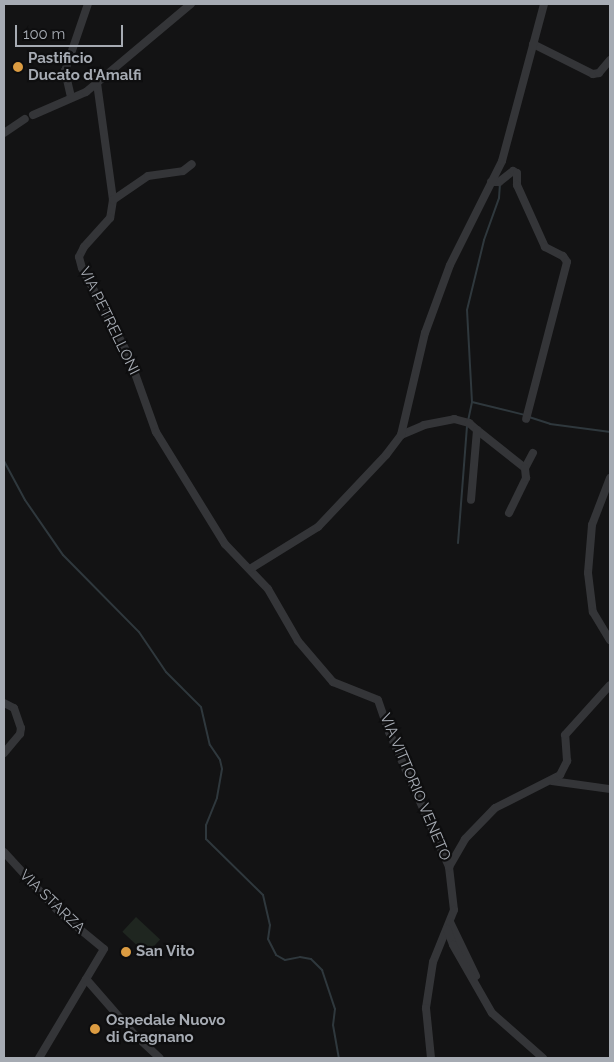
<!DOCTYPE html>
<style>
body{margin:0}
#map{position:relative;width:614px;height:1062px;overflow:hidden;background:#131314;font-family:Raleway,sans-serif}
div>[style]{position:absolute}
.green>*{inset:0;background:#1f2620;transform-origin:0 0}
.stream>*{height:2px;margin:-1px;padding:0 1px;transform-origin:1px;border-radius:1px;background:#2f383d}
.minor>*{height:8px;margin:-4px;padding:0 4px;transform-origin:4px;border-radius:4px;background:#343538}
.dots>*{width:14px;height:14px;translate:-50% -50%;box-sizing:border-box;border:2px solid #0e0e0f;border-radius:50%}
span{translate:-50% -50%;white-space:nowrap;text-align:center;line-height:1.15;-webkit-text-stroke:4.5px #0e0e0f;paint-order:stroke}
.poi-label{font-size:15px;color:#a6abb3;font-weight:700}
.left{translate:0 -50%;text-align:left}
.street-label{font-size:15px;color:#a6abb3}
.frame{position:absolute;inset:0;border:5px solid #a6abb3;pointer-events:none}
.scale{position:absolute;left:15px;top:25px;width:108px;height:22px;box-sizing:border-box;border:2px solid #a6abb3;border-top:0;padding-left:6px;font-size:15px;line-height:18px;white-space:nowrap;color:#a6abb3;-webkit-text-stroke:4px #0e0e0f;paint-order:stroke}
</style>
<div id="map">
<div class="green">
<div style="left:136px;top:917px;width:33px;height:20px;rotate:43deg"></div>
</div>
<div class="stream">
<div style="left:472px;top:402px;width:55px;rotate:13.8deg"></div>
<div style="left:529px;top:417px;width:22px;rotate:18deg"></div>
<div style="left:550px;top:424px;width:61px;rotate:7.6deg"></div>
<div style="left:468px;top:421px;width:19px;rotate:-78deg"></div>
<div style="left:472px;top:402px;width:92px;rotate:-93.1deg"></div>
<div style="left:467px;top:310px;width:72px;rotate:-76.3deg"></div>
<div style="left:484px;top:240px;width:45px;rotate:-70.3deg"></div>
<div style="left:499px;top:198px;width:14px;rotate:-86deg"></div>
<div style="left:4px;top:461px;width:44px;rotate:61.7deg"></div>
<div style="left:25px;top:500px;width:67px;rotate:55.4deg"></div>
<div style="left:63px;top:555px;width:108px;rotate:45.4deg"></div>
<div style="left:139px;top:632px;width:48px;rotate:56deg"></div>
<div style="left:166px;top:672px;width:49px;rotate:45deg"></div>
<div style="left:201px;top:707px;width:39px;rotate:77deg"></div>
<div style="left:210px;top:745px;width:18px;rotate:56deg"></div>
<div style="left:220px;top:760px;width:9px;rotate:77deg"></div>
<div style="left:222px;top:769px;width:29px;rotate:100deg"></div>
<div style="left:217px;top:798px;width:29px;rotate:112deg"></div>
<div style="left:206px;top:825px;width:14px;rotate:90deg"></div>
<div style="left:206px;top:839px;width:80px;rotate:44.5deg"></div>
<div style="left:263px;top:895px;width:31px;rotate:77deg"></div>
<div style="left:270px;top:925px;width:14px;rotate:98deg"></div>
<div style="left:268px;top:939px;width:18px;rotate:63deg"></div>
<div style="left:276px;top:955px;width:10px;rotate:29deg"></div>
<div style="left:285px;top:960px;width:15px;rotate:-11deg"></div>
<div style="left:300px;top:957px;width:11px;rotate:10deg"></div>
<div style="left:311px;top:959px;width:16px;rotate:45deg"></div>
<div style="left:322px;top:970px;width:41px;rotate:71.6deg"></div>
<div style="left:335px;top:1009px;width:16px;rotate:97deg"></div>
<div style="left:333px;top:1025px;width:34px;rotate:80deg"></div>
<div style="left:458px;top:543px;width:117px;rotate:-85.6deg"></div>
</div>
<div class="minor">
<div style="left:533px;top:44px;width:67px;rotate:26.6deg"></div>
<div style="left:593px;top:74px;width:6px;rotate:-9deg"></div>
<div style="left:599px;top:73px;width:17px;rotate:-50deg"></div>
<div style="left:97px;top:83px;width:118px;rotate:82.2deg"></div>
<div style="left:113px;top:200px;width:18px;rotate:99deg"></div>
<div style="left:110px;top:218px;width:39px;rotate:132deg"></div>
<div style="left:84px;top:247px;width:11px;rotate:117deg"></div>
<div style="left:79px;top:257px;width:11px;rotate:75deg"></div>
<div style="left:82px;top:268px;width:98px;rotate:61.9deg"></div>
<div style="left:128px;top:354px;width:83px;rotate:70.3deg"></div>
<div style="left:156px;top:432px;width:132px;rotate:58.4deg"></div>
<div style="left:225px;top:544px;width:62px;rotate:46.3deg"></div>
<div style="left:268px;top:589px;width:60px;rotate:60deg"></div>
<div style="left:298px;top:641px;width:54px;rotate:49.5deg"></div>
<div style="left:333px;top:682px;width:48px;rotate:21.8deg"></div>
<div style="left:378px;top:700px;width:34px;rotate:71deg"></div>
<div style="left:389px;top:732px;width:148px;rotate:66deg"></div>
<div style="left:449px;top:867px;width:43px;rotate:83.4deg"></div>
<div style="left:454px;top:910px;width:56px;rotate:112deg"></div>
<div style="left:433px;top:962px;width:47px;rotate:98.7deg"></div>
<div style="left:426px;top:1008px;width:50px;rotate:84.3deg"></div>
<div style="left:71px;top:97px;width:27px;rotate:-103deg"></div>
<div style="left:65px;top:71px;width:71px;rotate:-71.1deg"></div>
<div style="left:33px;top:115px;width:58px;rotate:-23.5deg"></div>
<div style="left:86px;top:92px;width:137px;rotate:-40deg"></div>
<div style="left:4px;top:133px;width:25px;rotate:-34deg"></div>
<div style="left:491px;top:182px;width:8px"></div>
<div style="left:499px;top:182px;width:18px;rotate:-38deg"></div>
<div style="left:513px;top:171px;width:4px;rotate:27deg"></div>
<div style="left:517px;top:173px;width:12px;rotate:90deg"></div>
<div style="left:517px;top:185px;width:68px;rotate:65.7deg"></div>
<div style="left:545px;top:247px;width:20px;rotate:27deg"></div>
<div style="left:563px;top:256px;width:7px;rotate:56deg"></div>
<div style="left:567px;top:262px;width:162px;rotate:104.6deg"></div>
<div style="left:113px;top:200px;width:42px;rotate:-34.4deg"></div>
<div style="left:148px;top:176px;width:35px;rotate:-8deg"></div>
<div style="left:183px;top:171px;width:11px;rotate:-38deg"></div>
<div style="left:477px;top:430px;width:61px;rotate:38.4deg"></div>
<div style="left:401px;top:435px;width:25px;rotate:-23deg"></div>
<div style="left:424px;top:425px;width:31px;rotate:-11deg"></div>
<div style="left:454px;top:419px;width:16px;rotate:15deg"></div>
<div style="left:469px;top:423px;width:11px;rotate:41deg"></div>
<div style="left:477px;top:430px;width:70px;rotate:94.9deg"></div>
<div style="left:525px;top:468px;width:17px;rotate:-62deg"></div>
<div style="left:610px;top:478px;width:50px;rotate:111deg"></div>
<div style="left:592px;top:525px;width:48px;rotate:94.8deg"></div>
<div style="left:588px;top:573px;width:39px;rotate:83deg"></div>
<div style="left:593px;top:612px;width:33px;rotate:59deg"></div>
<div style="left:509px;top:513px;width:39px;rotate:-64deg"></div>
<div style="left:526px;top:478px;width:10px;rotate:-96deg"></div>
<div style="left:250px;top:569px;width:80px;rotate:-31.7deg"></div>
<div style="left:318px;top:527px;width:99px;rotate:-46.6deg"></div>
<div style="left:386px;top:455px;width:25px;rotate:-53deg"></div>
<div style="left:401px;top:435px;width:105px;rotate:-76.8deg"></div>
<div style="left:425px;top:333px;width:72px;rotate:-69.8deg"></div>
<div style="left:450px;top:265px;width:116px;rotate:-63.4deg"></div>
<div style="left:502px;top:161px;width:163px;rotate:-75deg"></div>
<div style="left:4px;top:703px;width:11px;rotate:27deg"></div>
<div style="left:14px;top:708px;width:21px;rotate:71deg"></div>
<div style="left:21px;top:728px;width:6px;rotate:99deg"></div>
<div style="left:20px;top:734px;width:25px;rotate:130deg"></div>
<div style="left:552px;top:781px;width:59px;rotate:7.9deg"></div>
<div style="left:4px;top:852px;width:81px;rotate:47.5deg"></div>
<div style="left:59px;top:912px;width:58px;rotate:39.4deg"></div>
<div style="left:104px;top:949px;width:127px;rotate:120.8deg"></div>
<div style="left:449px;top:867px;width:32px;rotate:-60deg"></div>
<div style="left:465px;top:839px;width:43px;rotate:-45.9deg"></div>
<div style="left:495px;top:808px;width:73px;rotate:-26.9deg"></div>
<div style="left:560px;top:775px;width:16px;rotate:-63deg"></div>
<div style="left:567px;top:761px;width:26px;rotate:-94deg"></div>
<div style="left:565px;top:735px;width:67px;rotate:-48deg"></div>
<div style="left:450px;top:922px;width:60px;rotate:64.3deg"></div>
<div style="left:447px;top:929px;width:17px;rotate:69deg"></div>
<div style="left:453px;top:945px;width:78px;rotate:60.2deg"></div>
<div style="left:492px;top:1013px;width:68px;rotate:41.4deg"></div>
<div style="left:86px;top:979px;width:73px;rotate:48.9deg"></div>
<div style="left:134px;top:1034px;width:35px;rotate:43deg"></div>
</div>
<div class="dots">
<div style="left:18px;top:67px;background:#dc9c42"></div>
<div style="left:126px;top:952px;background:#dc9c42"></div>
<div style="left:95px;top:1029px;background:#dc9c42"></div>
</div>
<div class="poi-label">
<span class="left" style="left:28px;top:67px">Pastificio<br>Ducato d'Amalfi</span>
<span class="left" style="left:136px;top:952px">San Vito</span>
<span class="left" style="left:106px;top:1029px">Ospedale Nuovo<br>di Gragnano</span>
</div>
<div class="street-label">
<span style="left:109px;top:321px;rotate:64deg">VIA PETRELLONI</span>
<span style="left:415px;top:787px;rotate:67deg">VIA VITTORIO VENETO</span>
<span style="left:52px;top:902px;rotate:44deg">VIA STARZA</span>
</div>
<div class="frame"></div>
<div class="scale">100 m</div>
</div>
